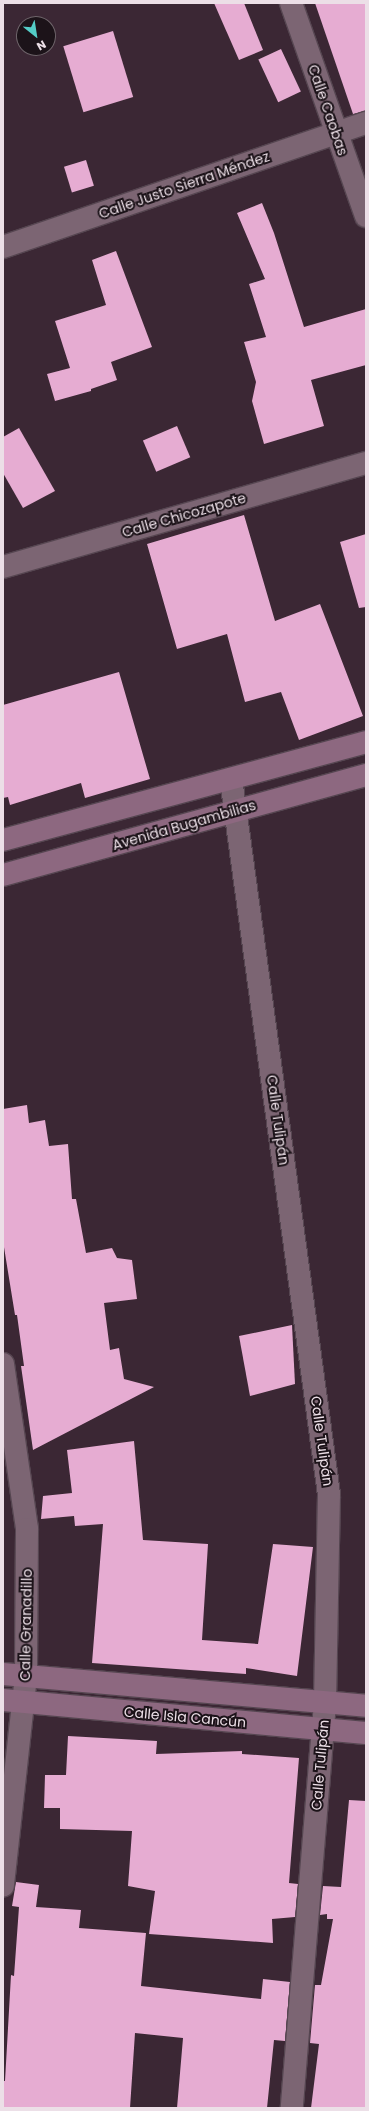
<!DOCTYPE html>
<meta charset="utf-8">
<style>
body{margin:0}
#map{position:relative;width:369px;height:2111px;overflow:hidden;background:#3b2734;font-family:Poppins,sans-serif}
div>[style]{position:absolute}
.building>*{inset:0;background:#e6acd2;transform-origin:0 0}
.roads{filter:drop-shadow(1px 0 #564651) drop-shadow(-1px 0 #564651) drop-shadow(0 1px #564651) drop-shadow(0 -1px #564651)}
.street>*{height:22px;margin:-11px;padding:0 11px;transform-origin:11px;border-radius:11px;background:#7c6573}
.secondary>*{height:22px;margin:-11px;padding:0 11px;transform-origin:11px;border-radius:11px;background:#8d6880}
span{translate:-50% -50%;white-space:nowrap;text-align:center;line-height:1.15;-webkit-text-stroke:4px #1c1319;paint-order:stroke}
.street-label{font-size:14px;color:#ecdfe7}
.frame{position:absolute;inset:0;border:4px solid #ecdfe7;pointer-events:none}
.north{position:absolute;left:16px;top:16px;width:40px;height:40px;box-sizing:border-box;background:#1c1319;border:1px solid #6f656b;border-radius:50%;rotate:150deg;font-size:11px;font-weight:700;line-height:16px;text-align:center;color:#ecdfe7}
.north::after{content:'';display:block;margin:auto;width:14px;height:18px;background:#54cdc7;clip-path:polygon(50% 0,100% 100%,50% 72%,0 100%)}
</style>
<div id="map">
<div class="building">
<div style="clip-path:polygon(214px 3px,244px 3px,263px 50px,239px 60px)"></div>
<div style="clip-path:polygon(315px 3px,366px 3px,366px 111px,353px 114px)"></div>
<div style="left:113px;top:31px;width:69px;height:52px;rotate:73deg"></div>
<div style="left:281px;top:49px;width:47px;height:25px;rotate:65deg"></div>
<div style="left:86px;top:160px;width:27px;height:23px;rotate:73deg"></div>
<div style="clip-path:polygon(262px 203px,274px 233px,304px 327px,366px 309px,366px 365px,311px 380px,324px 426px,264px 444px,252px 401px,256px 382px,244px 342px,266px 337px,249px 284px,265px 279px,237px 213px)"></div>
<div style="clip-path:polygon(116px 251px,152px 347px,111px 362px,117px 380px,91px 389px,91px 391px,55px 401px,47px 374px,70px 368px,55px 321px,106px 305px,92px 260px)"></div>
<div style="left:177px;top:426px;width:34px;height:37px;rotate:67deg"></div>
<div style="clip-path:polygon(19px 428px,55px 491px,23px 508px,3px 473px,3px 437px)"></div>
<div style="clip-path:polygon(244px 515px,275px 621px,320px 604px,363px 716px,299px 740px,281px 692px,245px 702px,227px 634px,177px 649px,147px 544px)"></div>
<div style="clip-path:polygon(366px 534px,366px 607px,359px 608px,340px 542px)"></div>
<div style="clip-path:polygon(119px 672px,150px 779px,85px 798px,81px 783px,10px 805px,8px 797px,3px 798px,3px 705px)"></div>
<div style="clip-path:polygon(27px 1105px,29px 1123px,45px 1120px,49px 1146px,68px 1144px,72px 1199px,76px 1199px,86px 1253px,112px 1248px,117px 1258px,132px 1260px,137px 1299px,104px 1303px,110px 1350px,119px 1348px,124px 1379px,154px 1387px,33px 1450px,21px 1366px,24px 1366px,17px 1315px,15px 1315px,3px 1241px,3px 1109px)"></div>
<div style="clip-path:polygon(292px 1325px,295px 1384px,250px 1396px,239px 1336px)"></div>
<div style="clip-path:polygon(134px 1441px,143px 1540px,208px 1544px,202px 1640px,258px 1644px,273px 1544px,313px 1547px,297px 1676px,246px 1668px,246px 1674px,92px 1663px,103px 1524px,75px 1526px,74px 1516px,41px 1519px,43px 1496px,72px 1493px,67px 1450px)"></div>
<div style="clip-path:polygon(68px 1736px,157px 1741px,156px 1754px,242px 1751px,242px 1754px,299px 1758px,289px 1883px,298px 1884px,295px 1917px,272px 1919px,273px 1943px,149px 1934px,155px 1891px,128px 1886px,132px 1831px,60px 1829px,60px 1808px,44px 1808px,45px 1775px,66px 1775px)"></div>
<div style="clip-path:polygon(349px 1800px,366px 1801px,366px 2108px,311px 2108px,319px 2044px,310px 2043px,315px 1985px,321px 1985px,333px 1919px,327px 1919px,327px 1914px,320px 1915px,323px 1886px,341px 1887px)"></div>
<div style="clip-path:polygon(16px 1882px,39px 1885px,36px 1907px,81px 1910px,79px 1928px,146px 1933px,141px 1986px,261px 1999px,263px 1979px,290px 1982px,285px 2041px,274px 2040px,267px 2108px,177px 2108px,183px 2038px,135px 2033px,130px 2108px,3px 2108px,3px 2081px,5px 2081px,11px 1975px,14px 1976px,19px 1907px,12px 1906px)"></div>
</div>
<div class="roads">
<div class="street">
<div style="left:291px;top:3px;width:226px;rotate:70.6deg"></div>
<div style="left:3px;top:247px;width:384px;rotate:-18.9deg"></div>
<div style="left:3px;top:567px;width:378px;rotate:-16deg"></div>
<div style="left:231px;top:779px;width:722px;rotate:82.2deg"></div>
<div style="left:329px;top:1494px;width:209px;rotate:91.1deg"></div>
<div style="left:325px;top:1703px;width:406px;rotate:94.7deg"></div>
<div style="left:3px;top:1364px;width:167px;rotate:81.7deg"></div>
<div style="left:27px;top:1529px;width:147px;rotate:90.4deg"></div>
<div style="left:26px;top:1676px;width:211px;rotate:96.3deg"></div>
</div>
<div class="secondary">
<div style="left:3px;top:840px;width:376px;rotate:-15.1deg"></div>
<div style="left:3px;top:875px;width:377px;rotate:-15.4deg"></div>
<div style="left:3px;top:1674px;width:364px;rotate:5deg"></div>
<div style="left:3px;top:1700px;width:364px;rotate:5.2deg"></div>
</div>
</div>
<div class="street-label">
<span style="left:328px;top:110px;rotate:71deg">Calle Caobas</span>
<span style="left:184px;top:185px;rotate:-19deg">Calle Justo Sierra Méndez</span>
<span style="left:184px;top:515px;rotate:-16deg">Calle Chicozapote</span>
<span style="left:184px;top:825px;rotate:-16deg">Avenida Bugambilias</span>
<span style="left:278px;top:1120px;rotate:82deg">Calle Tulipán</span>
<span style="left:322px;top:1441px;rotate:82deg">Calle Tulipán</span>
<span style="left:26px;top:1625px;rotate:-89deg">Calle Granadillo</span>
<span style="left:185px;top:1717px;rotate:5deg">Calle Isla Cancún</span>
<span style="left:320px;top:1765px;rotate:-85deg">Calle Tulipán</span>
</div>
<div class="frame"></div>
<div class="north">N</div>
</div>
